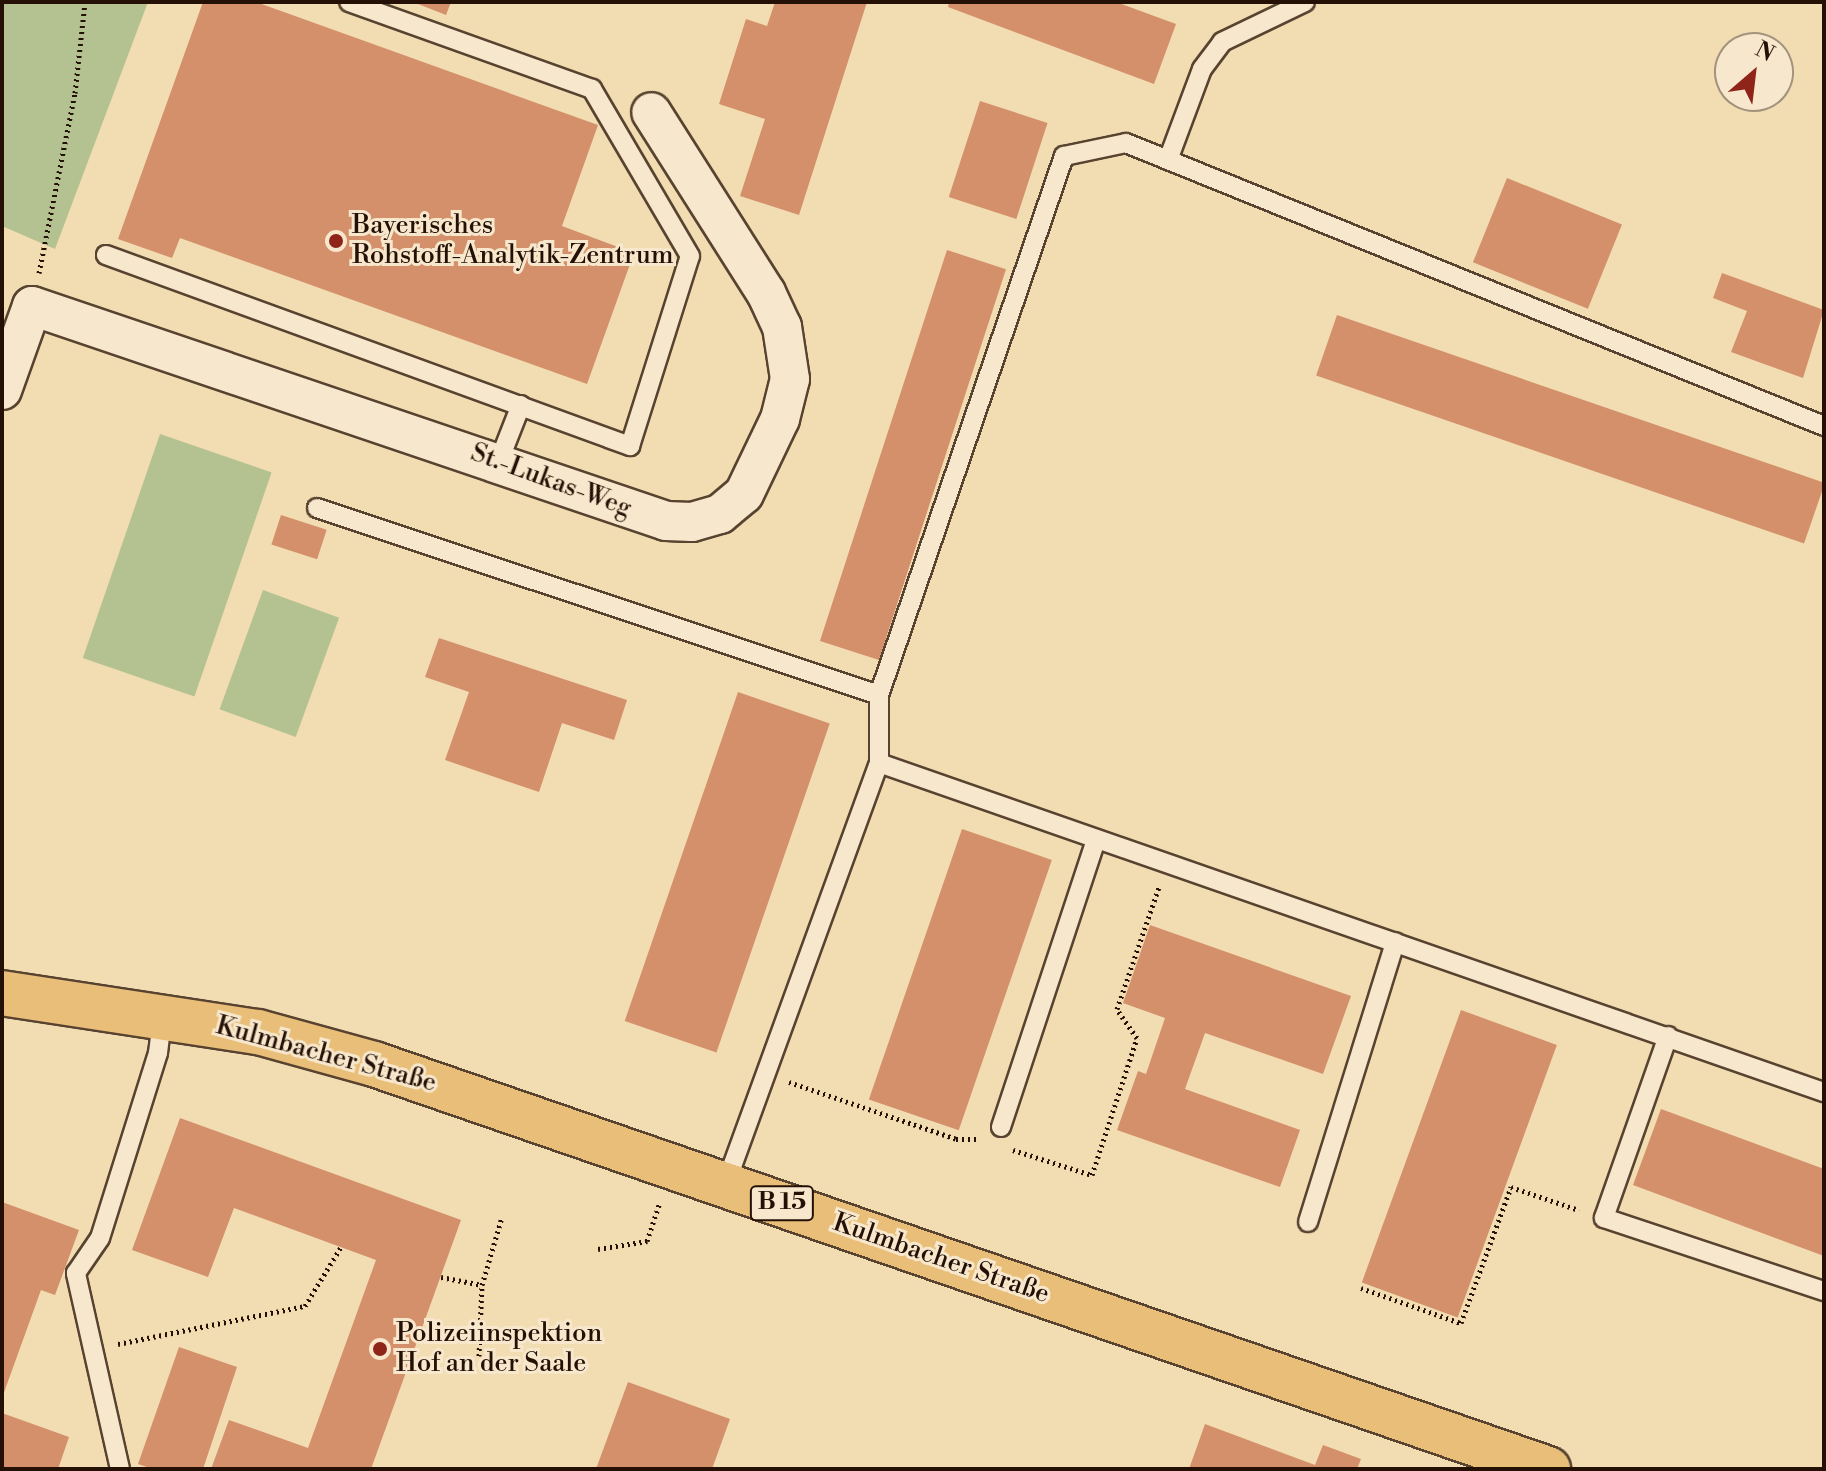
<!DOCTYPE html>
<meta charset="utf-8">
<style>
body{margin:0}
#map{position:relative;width:1826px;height:1471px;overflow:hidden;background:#f2dcb2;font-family:"Libre Bodoni",serif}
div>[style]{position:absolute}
.green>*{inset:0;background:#b4c291;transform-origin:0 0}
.building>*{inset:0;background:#d3906b;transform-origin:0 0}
.path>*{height:5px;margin-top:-2.5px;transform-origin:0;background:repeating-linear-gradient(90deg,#251005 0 2px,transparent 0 6px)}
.roads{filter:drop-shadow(2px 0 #584330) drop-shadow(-2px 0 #584330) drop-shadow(0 2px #584330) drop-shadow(0 -2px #584330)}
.lane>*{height:18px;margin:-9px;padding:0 9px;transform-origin:9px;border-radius:9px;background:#f7e8cd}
.street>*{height:38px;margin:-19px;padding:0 19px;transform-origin:19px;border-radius:19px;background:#f7e8cd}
.primary>*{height:44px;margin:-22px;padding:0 22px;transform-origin:22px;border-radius:22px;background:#e9be79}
.dots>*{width:22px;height:22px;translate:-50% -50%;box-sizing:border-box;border:4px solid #f7e8cd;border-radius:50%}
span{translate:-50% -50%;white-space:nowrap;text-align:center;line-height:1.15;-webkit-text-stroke:6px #f7e8cd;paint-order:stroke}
.shield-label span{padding:2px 6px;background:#f7e8cd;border:2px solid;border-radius:6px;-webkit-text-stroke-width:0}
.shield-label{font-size:24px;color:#251005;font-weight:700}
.poi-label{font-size:26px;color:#251005}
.left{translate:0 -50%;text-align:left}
.street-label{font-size:26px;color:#251005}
.frame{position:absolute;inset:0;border:4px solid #251005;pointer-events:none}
.north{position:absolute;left:1714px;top:32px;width:80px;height:80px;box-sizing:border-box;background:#f7e8cd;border:2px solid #a3927d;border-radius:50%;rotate:28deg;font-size:22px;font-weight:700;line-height:32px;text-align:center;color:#251005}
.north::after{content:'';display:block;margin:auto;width:28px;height:36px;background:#8f2418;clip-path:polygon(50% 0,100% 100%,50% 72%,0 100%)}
</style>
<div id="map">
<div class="green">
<div style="clip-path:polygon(2px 2px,148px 2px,55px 249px,2px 226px)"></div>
<div style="left:160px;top:434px;width:118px;height:237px;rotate:19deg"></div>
<div style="left:263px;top:590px;width:81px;height:127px;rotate:20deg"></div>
</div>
<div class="building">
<div style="clip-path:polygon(203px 2px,256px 2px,598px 125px,562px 226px,634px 253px,587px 384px,180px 238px,172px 258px,118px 239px)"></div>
<div style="clip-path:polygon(413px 2px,451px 2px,446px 15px)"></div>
<div style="clip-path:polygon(775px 2px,867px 2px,799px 215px,740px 196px,765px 119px,719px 104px,746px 19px,767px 26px)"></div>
<div style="clip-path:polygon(949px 2px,1116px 2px,1176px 24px,1154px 84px,948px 7px)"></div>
<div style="left:980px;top:101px;width:71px;height:101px;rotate:18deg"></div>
<div style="left:1507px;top:178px;width:124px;height:91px;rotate:22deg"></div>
<div style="left:947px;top:250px;width:62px;height:411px;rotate:18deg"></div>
<div style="clip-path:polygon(1722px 273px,1824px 310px,1803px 378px,1731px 352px,1747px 311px,1713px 298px)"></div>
<div style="left:1337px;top:315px;width:516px;height:64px;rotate:19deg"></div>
<div style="left:281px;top:515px;width:48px;height:31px;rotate:18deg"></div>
<div style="clip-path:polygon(439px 638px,627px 700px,614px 740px,562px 723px,539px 792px,445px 760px,469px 692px,425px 677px)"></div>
<div style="left:738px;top:692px;width:97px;height:348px;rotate:19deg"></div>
<div style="left:962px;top:829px;width:95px;height:286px;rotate:19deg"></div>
<div style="clip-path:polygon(1150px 925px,1351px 996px,1323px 1074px,1205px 1033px,1185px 1089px,1300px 1130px,1280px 1187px,1117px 1130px,1138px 1071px,1146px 1074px,1165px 1018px,1123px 1003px)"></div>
<div style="left:1461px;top:1010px;width:102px;height:290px;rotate:20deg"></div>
<div style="clip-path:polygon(1661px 1109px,1824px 1169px,1824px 1256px,1633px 1185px)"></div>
<div style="clip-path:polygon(180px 1118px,461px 1220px,371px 1469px,211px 1469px,229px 1420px,308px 1448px,376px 1260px,234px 1208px,208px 1277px,132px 1250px)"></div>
<div style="clip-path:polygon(2px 1202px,79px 1230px,55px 1295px,41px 1290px,2px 1398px)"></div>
<div style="clip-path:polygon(179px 1347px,237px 1367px,203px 1469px,153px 1469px,138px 1464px)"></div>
<div style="clip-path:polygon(628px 1382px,730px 1419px,712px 1469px,596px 1469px)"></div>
<div style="clip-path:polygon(2px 1413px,69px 1437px,58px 1469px,2px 1469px)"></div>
<div style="clip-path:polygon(1205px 1424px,1315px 1465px,1323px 1445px,1361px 1459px,1357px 1469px,1189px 1469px)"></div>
</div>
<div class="path">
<div style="left:39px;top:273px;width:184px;rotate:-78.7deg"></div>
<div style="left:75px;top:93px;width:92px;rotate:-83.7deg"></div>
<div style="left:789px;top:1082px;width:176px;rotate:18.8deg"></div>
<div style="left:956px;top:1139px;width:21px"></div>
<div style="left:1013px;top:1150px;width:83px;rotate:17.6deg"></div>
<div style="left:1092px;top:1175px;width:144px;rotate:-71.8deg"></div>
<div style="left:1137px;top:1038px;width:35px;rotate:-125deg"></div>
<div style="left:1117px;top:1009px;width:129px;rotate:-71deg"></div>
<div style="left:598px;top:1249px;width:50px;rotate:-9.3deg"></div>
<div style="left:647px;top:1241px;width:41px;rotate:-71.6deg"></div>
<div style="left:441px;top:1277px;width:42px;rotate:11deg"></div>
<div style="left:1361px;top:1288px;width:106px;rotate:19.3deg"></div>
<div style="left:1461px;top:1323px;width:145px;rotate:-69.8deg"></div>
<div style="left:1511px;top:1187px;width:72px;rotate:18.7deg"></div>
<div style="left:118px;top:1344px;width:191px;rotate:-11.5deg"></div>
<div style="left:305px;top:1306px;width:69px;rotate:-58.6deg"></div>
<div style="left:479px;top:1356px;width:71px;rotate:-87.6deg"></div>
<div style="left:482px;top:1285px;width:71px;rotate:-73.6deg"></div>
</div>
<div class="roads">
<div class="lane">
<div style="left:1168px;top:160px;width:97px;rotate:-69.5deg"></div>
<div style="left:1202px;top:69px;width:34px;rotate:-53deg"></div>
<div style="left:1222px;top:42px;width:92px;rotate:-25.7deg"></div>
<div style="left:106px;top:255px;width:558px;rotate:20.03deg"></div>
<div style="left:630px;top:446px;width:199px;rotate:-72.5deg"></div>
<div style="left:690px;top:256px;width:194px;rotate:-120.4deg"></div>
<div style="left:592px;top:89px;width:258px;rotate:-160.3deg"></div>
<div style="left:499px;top:461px;width:60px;rotate:-68.6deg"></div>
<div style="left:317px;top:508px;width:592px;rotate:18.4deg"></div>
<div style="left:879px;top:763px;width:68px;rotate:-90deg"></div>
<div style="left:879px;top:695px;width:570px;rotate:-71.06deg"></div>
<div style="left:1064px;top:156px;width:63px;rotate:-11.8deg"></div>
<div style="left:1126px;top:143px;width:753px;rotate:22.07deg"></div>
<div style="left:1668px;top:1036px;width:193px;rotate:109.4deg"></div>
<div style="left:1604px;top:1218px;width:232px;rotate:18.4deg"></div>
<div style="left:1001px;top:1127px;width:303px;rotate:-71.7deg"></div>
<div style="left:726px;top:1183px;width:447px;rotate:-70deg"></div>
<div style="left:879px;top:763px;width:1001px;rotate:19.2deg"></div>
<div style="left:1308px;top:1222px;width:293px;rotate:-72.7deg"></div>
<div style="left:120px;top:1469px;width:201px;rotate:-102.7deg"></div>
<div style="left:76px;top:1273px;width:42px;rotate:-55.6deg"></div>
<div style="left:100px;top:1238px;width:194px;rotate:-72.6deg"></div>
<div style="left:158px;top:1053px;width:35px;rotate:-83deg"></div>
</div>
<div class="street">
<div style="left:2px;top:390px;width:89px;rotate:-70.3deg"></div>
<div style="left:32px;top:306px;width:669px;rotate:18.73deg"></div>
<div style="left:666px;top:521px;width:26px;rotate:2deg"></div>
<div style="left:692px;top:522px;width:29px;rotate:-16deg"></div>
<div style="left:720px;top:514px;width:31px;rotate:-40deg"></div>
<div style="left:744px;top:494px;width:83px;rotate:-64.4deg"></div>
<div style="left:780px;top:419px;width:41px;rotate:-76deg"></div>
<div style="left:790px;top:379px;width:53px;rotate:-98.7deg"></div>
<div style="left:782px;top:327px;width:38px;rotate:-115deg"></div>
<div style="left:766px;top:293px;width:214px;rotate:-122.4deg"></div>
</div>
<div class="primary">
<div style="left:2px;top:993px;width:259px;rotate:8.7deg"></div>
<div style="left:258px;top:1032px;width:120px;rotate:15.4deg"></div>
<div style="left:374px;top:1064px;width:1242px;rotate:19.03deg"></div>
</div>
</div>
<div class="dots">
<div style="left:336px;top:241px;background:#8f2418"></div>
<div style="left:380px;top:1349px;background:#8f2418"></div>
</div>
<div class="shield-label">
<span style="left:782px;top:1203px">B 15</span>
</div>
<div class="poi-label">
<span class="left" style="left:352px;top:241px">Bayerisches<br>Rohstoff-Analytik-Zentrum</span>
<span class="left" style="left:396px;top:1349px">Polizeiinspektion<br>Hof an der Saale</span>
</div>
<div class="street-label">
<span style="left:551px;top:481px;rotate:20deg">St.-Lukas-Weg</span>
<span style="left:326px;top:1055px;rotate:15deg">Kulmbacher Straße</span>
<span style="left:941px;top:1259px;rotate:19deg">Kulmbacher Straße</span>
</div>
<div class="frame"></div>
<div class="north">N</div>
</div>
